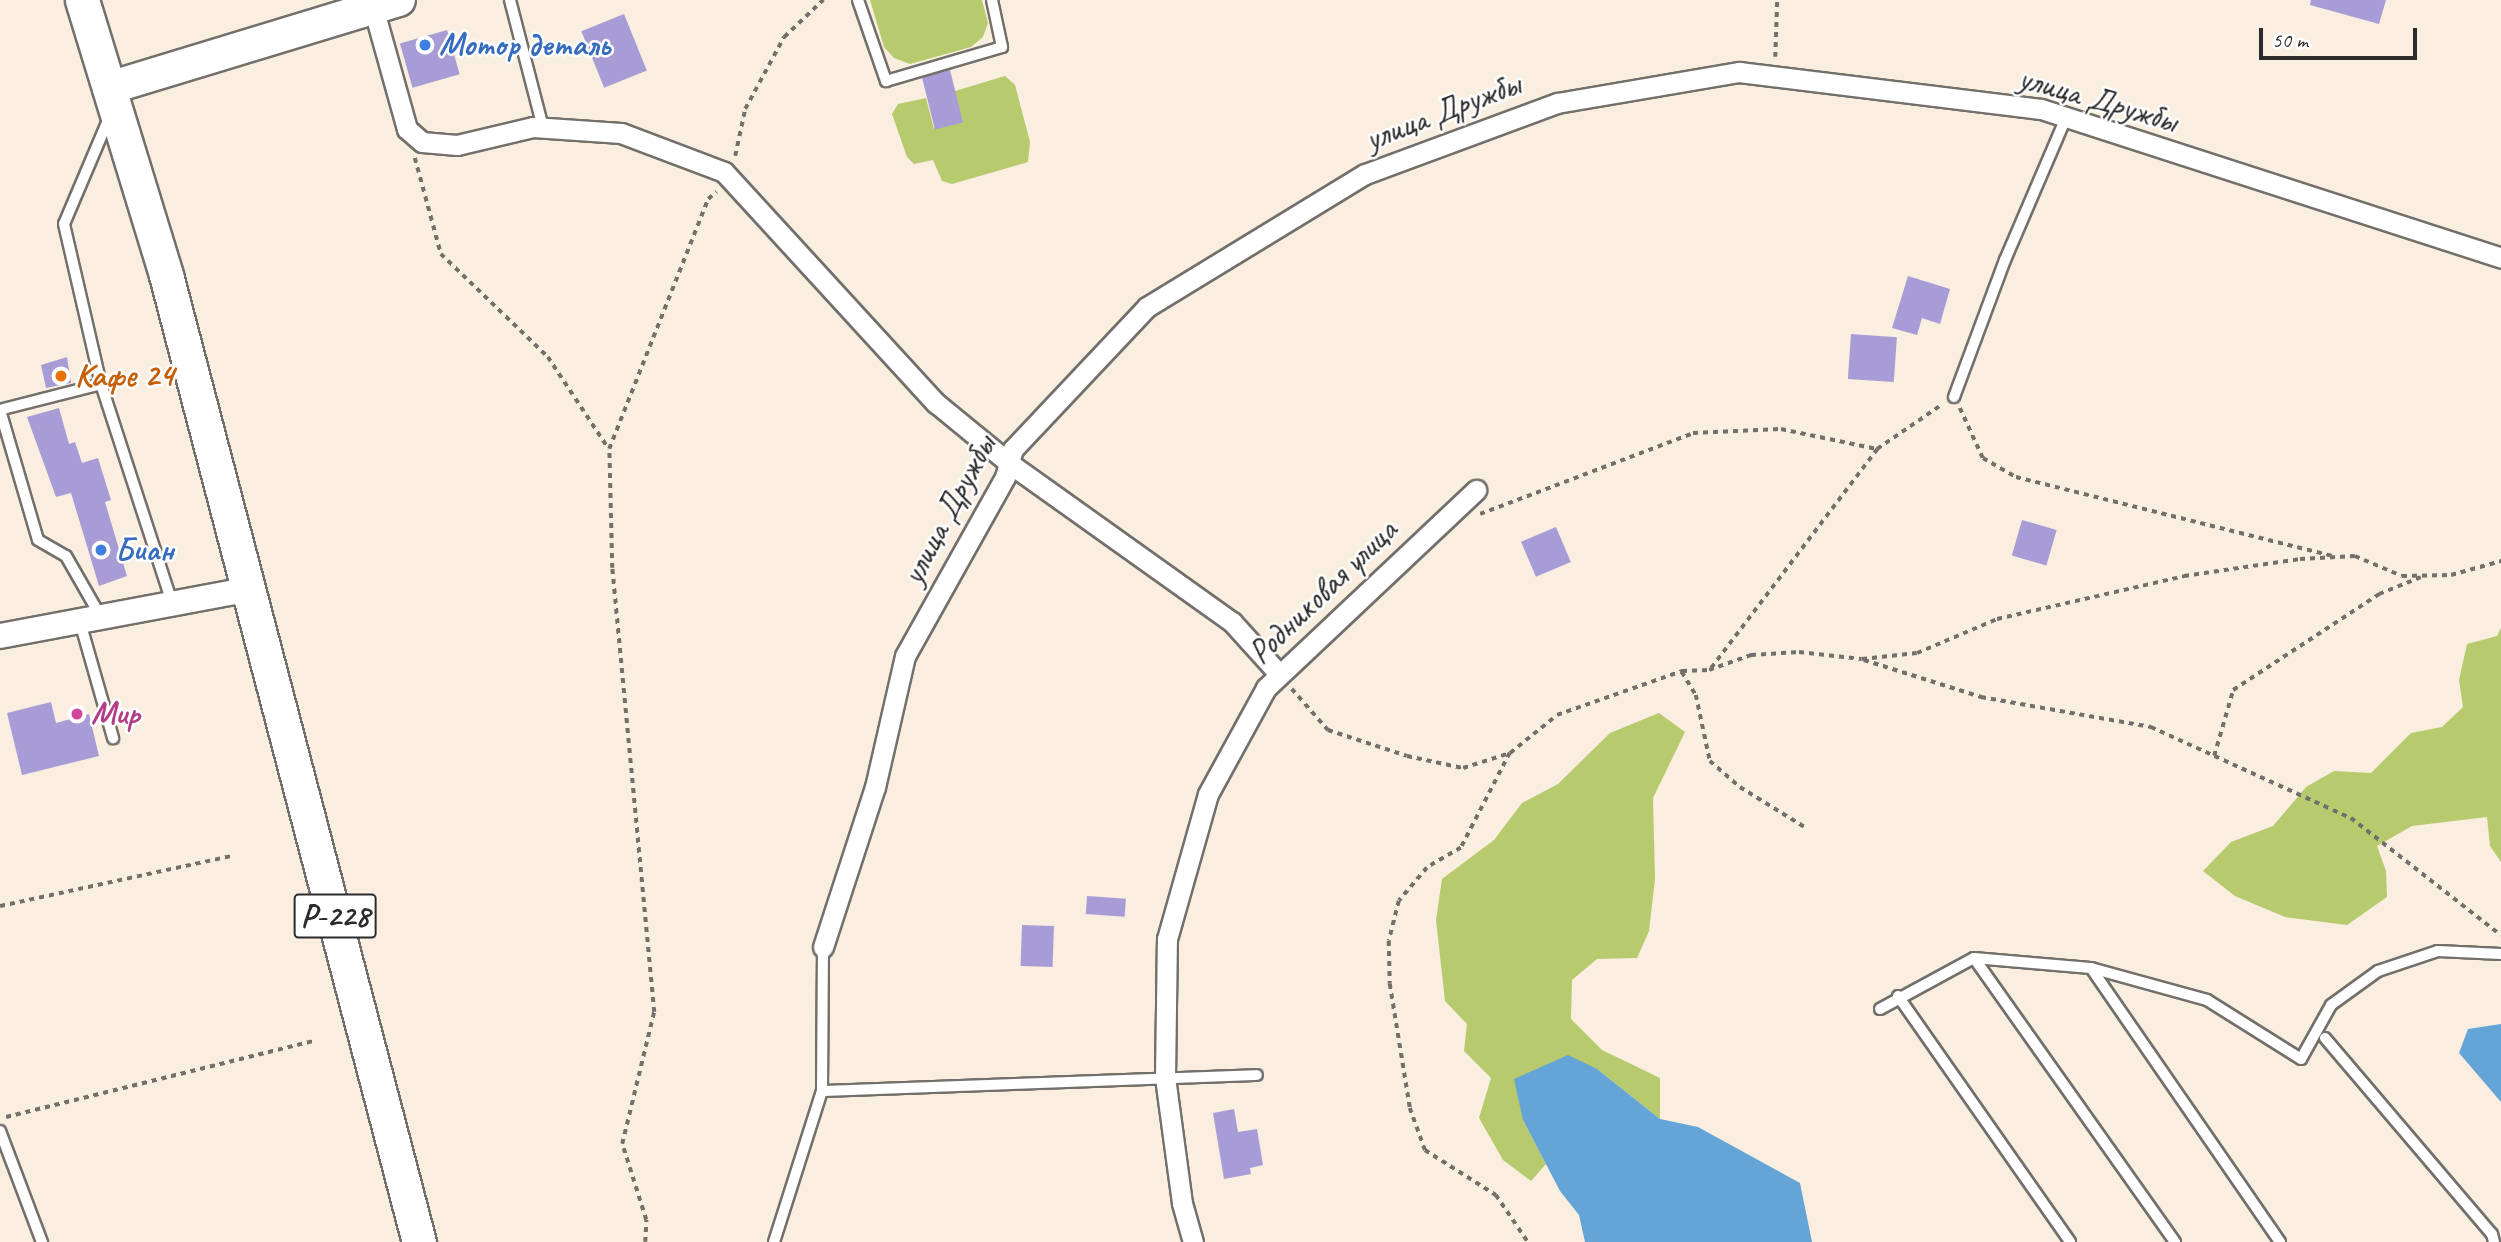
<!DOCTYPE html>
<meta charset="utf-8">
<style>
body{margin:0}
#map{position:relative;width:2501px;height:1242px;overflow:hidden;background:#f9eedf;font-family:Caveat,sans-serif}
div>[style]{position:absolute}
.green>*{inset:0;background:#b7ca6e}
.water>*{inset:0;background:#65a4d7}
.building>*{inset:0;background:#a89cd6;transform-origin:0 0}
.path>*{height:3.5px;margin-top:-1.75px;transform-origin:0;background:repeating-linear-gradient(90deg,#736f6a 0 5px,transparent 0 10px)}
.roads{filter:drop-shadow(2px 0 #736f6a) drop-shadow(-2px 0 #736f6a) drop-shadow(0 2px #736f6a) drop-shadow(0 -2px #736f6a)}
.service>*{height:10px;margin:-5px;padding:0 5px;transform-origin:5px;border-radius:5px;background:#fff}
.minor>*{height:19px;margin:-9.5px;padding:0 9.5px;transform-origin:9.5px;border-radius:9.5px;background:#fff}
.tertiary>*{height:24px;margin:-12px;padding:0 12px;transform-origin:12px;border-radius:12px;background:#fff}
.primary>*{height:32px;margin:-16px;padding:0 16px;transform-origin:16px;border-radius:16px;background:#fff}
.trunk>*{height:33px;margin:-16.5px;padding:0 16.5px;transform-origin:16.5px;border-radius:16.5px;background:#fff}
.dots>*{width:19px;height:19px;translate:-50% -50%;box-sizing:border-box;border:4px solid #fff;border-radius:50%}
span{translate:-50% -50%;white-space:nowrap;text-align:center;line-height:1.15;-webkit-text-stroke:5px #fff;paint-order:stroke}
.shield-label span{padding:2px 5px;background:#fff;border:2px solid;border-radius:5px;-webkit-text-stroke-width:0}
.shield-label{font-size:32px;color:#2b2b2b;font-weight:700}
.shop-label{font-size:33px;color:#366cbe;font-weight:700}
.left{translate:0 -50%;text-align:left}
.street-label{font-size:33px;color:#2b2b2b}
.food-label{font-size:33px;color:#c56008;font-weight:700}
.hotel-label{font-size:33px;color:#b23c85;font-weight:700}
.scale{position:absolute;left:2259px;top:28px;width:158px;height:32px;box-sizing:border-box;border:4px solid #2b2b2b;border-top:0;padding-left:9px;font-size:21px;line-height:24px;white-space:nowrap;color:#2b2b2b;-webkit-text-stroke:5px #fff;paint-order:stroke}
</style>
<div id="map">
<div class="green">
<div style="clip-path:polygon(870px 0,982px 0,988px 23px,983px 37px,971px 47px,910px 64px,894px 58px,884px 47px)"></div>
<div style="clip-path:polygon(1005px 76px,1015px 85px,1030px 142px,1028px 162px,952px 184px,942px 181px,933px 160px,914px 164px,907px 157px,892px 114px,898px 104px,926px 98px,934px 129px,955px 91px)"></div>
<div style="clip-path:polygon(2501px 628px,2501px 862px,2490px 846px,2487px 817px,2412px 826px,2377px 846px,2386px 871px,2387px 897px,2347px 925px,2285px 917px,2235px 896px,2203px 871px,2231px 842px,2273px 826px,2306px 787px,2334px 771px,2371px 773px,2411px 733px,2442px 727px,2463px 707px,2459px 680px,2467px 644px,2497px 636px)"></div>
<div style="clip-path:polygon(1659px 713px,1685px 732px,1653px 798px,1655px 879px,1649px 931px,1637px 958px,1597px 959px,1572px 980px,1571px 1019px,1602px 1050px,1660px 1078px,1660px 1119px,1597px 1069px,1523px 1120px,1546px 1164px,1531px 1181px,1503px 1160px,1479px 1118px,1491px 1078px,1464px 1051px,1467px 1024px,1445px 1001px,1436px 920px,1442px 879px,1494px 840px,1522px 803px,1558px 784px,1610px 733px)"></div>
</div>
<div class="water">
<div style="clip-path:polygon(2501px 1024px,2501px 1102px,2459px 1053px,2468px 1029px)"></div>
<div style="clip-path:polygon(1568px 1055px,1597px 1069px,1660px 1119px,1698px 1127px,1800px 1183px,1812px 1242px,1585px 1242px,1579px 1215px,1560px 1191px,1523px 1120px,1514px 1079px)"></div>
</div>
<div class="building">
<div style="clip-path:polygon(2311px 0,2386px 0,2379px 24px,2310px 5px)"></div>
<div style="left:624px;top:14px;width:61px;height:46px;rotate:68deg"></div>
<div style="left:447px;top:30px;width:46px;height:49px;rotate:74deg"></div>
<div style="left:950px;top:70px;width:54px;height:29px;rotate:76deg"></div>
<div style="clip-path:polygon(1908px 276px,1950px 289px,1940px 324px,1922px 318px,1917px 335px,1892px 328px)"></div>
<div style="left:1851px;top:334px;width:46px;height:45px;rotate:4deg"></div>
<div style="clip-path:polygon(67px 357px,71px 383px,46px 388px,41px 365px)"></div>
<div style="clip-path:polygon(59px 408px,69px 444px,75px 442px,82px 463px,98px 458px,111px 500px,105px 502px,127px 576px,99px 586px,71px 493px,56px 497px,27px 417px)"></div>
<div style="left:2022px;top:520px;width:36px;height:37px;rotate:16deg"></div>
<div style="left:1556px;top:527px;width:38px;height:38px;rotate:67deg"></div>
<div style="clip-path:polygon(51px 702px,56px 723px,89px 714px,99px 756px,22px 775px,7px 713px)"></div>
<div style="left:1087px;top:896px;width:39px;height:18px;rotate:4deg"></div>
<div style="left:1022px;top:925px;width:32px;height:41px;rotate:2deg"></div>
<div style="clip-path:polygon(1234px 1109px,1238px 1132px,1257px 1129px,1263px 1165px,1250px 1168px,1251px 1174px,1224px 1179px,1213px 1113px)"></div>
</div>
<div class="path">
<div style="left:1775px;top:57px;width:57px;rotate:-88deg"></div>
<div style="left:735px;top:156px;width:48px;rotate:-78deg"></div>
<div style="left:745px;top:109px;width:82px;rotate:-61.6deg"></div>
<div style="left:784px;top:37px;width:54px;rotate:-43.5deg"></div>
<div style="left:415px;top:158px;width:99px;rotate:74.8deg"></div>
<div style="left:441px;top:254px;width:149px;rotate:43.9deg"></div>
<div style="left:548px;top:357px;width:110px;rotate:56.5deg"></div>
<div style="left:1960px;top:408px;width:55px;rotate:65.3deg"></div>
<div style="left:1983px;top:458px;width:38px;rotate:30deg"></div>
<div style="left:2016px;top:477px;width:327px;rotate:14deg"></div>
<div style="left:1480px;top:514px;width:228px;rotate:-20.8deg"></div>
<div style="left:1693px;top:433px;width:88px;rotate:-2.6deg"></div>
<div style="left:1781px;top:429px;width:98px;rotate:11.8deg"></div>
<div style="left:1864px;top:660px;width:123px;rotate:17.5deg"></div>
<div style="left:1981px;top:697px;width:173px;rotate:10deg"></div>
<div style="left:2151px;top:727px;width:220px;rotate:24.5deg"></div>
<div style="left:2351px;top:818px;width:190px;rotate:38deg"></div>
<div style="left:1711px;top:668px;width:275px;rotate:-52.8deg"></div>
<div style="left:1877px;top:449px;width:78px;rotate:-34.5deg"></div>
<div style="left:1682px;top:672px;width:27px;rotate:59deg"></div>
<div style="left:1696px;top:695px;width:67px;rotate:78deg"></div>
<div style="left:1710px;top:761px;width:40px;rotate:41deg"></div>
<div style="left:1740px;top:787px;width:78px;rotate:31.8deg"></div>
<div style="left:1292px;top:689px;width:55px;rotate:48.7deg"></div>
<div style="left:1328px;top:730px;width:83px;rotate:18.2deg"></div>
<div style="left:1407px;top:756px;width:57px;rotate:12.1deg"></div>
<div style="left:1463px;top:768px;width:49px;rotate:-17.7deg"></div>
<div style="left:1510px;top:753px;width:60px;rotate:-39deg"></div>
<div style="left:1557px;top:715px;width:133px;rotate:-19.4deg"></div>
<div style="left:1682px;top:671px;width:27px;rotate:-2deg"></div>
<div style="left:1709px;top:670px;width:45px;rotate:-19.7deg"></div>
<div style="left:1751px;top:655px;width:48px;rotate:-3.6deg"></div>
<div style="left:1799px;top:652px;width:63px;rotate:6.3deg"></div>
<div style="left:1862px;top:659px;width:55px;rotate:-6.2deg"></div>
<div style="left:1917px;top:653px;width:87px;rotate:-23deg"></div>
<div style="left:1997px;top:619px;width:192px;rotate:-12.9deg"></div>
<div style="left:2184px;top:576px;width:117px;rotate:-8.3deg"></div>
<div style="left:2300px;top:559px;width:55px;rotate:-3.1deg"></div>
<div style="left:2355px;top:556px;width:51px;rotate:23.1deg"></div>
<div style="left:2402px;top:576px;width:49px;rotate:-1.2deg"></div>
<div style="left:2451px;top:575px;width:52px;rotate:-15.6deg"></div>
<div style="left:1510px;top:753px;width:107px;rotate:117.3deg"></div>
<div style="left:1461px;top:848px;width:39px;rotate:150deg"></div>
<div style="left:1427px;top:868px;width:43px;rotate:130.3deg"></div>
<div style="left:1399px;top:901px;width:41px;rotate:104deg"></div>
<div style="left:1389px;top:941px;width:43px;rotate:88.7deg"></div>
<div style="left:1390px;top:984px;width:126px;rotate:80.8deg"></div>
<div style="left:1410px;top:1108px;width:45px;rotate:70.3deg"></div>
<div style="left:1425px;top:1150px;width:84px;rotate:32.4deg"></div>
<div style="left:1496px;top:1195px;width:57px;rotate:55.8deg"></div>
<div style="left:2214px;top:756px;width:69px;rotate:-73.9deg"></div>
<div style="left:2233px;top:690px;width:175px;rotate:-33.3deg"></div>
<div style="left:2379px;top:594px;width:45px;rotate:-22deg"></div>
<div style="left:0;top:906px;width:236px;rotate:-12.2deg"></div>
<div style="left:6px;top:1117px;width:319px;rotate:-13.9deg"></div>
<div style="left:645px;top:1242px;width:22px;rotate:-87deg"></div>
<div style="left:646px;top:1220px;width:80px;rotate:-107.5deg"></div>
<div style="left:622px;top:1144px;width:136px;rotate:-76.4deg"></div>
<div style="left:654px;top:1012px;width:446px;rotate:-95.4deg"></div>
<div style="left:612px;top:568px;width:119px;rotate:-91.4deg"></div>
<div style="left:609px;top:449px;width:269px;rotate:-68.4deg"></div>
<div style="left:708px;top:199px;width:11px;rotate:-41deg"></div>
</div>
<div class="roads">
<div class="service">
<div style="left:510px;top:0;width:132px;rotate:75.5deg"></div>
<div style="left:858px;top:0;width:86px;rotate:70.9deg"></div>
<div style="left:886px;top:81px;width:121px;rotate:-16.3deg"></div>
<div style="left:1002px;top:47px;width:48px;rotate:-102deg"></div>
<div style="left:109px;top:118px;width:115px;rotate:113deg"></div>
<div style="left:64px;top:224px;width:164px;rotate:77deg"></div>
<div style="left:101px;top:384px;width:230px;rotate:72deg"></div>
<div style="left:1954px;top:397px;width:146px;rotate:-69.6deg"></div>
<div style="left:2005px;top:260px;width:155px;rotate:-66.8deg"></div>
<div style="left:3px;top:409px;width:101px;rotate:-14.3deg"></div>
<div style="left:0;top:410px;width:135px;rotate:73.7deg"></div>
<div style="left:38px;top:540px;width:32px;rotate:30deg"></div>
<div style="left:66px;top:556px;width:70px;rotate:60.2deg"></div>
<div style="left:80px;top:622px;width:121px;rotate:74.1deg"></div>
<div style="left:1974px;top:958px;width:348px;rotate:54.7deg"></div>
<div style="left:2091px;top:968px;width:333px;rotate:55.4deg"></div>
<div style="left:1898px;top:996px;width:300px;rotate:55deg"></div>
<div style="left:1880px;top:1009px;width:107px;rotate:-28.5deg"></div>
<div style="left:1974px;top:958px;width:117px;rotate:4.9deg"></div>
<div style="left:2091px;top:968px;width:120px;rotate:15.4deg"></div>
<div style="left:2207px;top:1000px;width:111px;rotate:32.1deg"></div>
<div style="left:2301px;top:1059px;width:62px;rotate:-60.9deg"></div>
<div style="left:2331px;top:1005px;width:58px;rotate:-35.9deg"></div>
<div style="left:2378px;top:971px;width:63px;rotate:-18.4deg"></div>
<div style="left:2438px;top:951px;width:63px;rotate:2.7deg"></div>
<div style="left:2325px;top:1038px;width:257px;rotate:49.6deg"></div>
<div style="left:2492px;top:1234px;width:8px;rotate:76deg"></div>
<div style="left:822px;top:1091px;width:435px;rotate:-2.1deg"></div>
<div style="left:0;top:1131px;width:119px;rotate:69.3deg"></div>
<div style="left:774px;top:1242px;width:158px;rotate:-72.4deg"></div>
<div style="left:822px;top:1091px;width:144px;rotate:-89.6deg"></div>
</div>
<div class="minor">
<div style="left:373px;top:7px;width:127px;rotate:74.4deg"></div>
<div style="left:407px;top:129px;width:20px;rotate:41deg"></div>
<div style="left:422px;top:142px;width:35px;rotate:5deg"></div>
<div style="left:457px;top:145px;width:78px;rotate:-13.3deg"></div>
<div style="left:533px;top:127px;width:88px;rotate:3.9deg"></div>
<div style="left:621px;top:133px;width:110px;rotate:20.7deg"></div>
<div style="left:724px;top:172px;width:314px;rotate:47.5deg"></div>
<div style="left:936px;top:403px;width:94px;rotate:39.4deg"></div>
<div style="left:1009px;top:463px;width:274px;rotate:35.5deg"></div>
<div style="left:1232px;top:622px;width:70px;rotate:47.9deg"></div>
<div style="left:823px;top:947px;width:168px;rotate:-72deg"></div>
<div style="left:875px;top:787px;width:134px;rotate:-77.1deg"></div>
<div style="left:905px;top:656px;width:205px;rotate:-60.8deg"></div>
<div style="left:1005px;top:477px;width:29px;rotate:-74deg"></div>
<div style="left:1013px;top:449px;width:195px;rotate:-46.7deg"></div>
<div style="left:1147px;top:307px;width:255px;rotate:-31.4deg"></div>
<div style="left:1365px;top:174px;width:205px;rotate:-20.3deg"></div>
<div style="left:1557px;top:103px;width:185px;rotate:-9.7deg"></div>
<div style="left:1739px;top:72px;width:304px;rotate:7deg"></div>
<div style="left:2041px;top:109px;width:484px;rotate:17.9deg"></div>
<div style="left:1193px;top:1242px;width:41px;rotate:-105.8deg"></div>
<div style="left:1182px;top:1203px;width:126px;rotate:-97.7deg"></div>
<div style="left:1165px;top:1078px;width:139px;rotate:-89.2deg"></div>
<div style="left:1167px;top:939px;width:151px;rotate:-74.2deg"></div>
<div style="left:1208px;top:794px;width:121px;rotate:-61.3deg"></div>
<div style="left:1266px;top:688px;width:289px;rotate:-43.3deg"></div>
</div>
<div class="tertiary">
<div style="left:0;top:636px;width:254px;rotate:-10.6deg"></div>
</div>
<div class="primary">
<div style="left:109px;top:88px;width:303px;rotate:-16.9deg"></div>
</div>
<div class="trunk">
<div style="left:82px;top:0;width:288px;rotate:73deg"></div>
<div style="left:166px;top:275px;width:1000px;rotate:75.34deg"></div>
</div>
</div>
<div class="dots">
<div style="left:425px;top:45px;background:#3f7fe0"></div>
<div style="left:61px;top:376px;background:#e8710a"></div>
<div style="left:101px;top:550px;background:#3f7fe0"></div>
<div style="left:77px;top:714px;background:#d1479c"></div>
</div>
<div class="shield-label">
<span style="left:335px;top:916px">Р-228</span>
</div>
<div class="shop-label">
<span class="left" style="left:439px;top:45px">Мотор деталь</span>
<span class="left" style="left:115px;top:550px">Биан</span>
</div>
<div class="street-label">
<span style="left:2098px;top:100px;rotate:16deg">улица Дружбы</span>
<span style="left:1443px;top:112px;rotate:-21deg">улица Дружбы</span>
<span style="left:949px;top:510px;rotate:-62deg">улица Дружбы</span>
<span style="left:1323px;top:592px;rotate:-44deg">Родниковая улица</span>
</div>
<div class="food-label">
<span class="left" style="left:75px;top:376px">Кафе 24</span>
</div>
<div class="hotel-label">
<span class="left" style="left:91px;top:714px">Мир</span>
</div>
<div class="scale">50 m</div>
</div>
